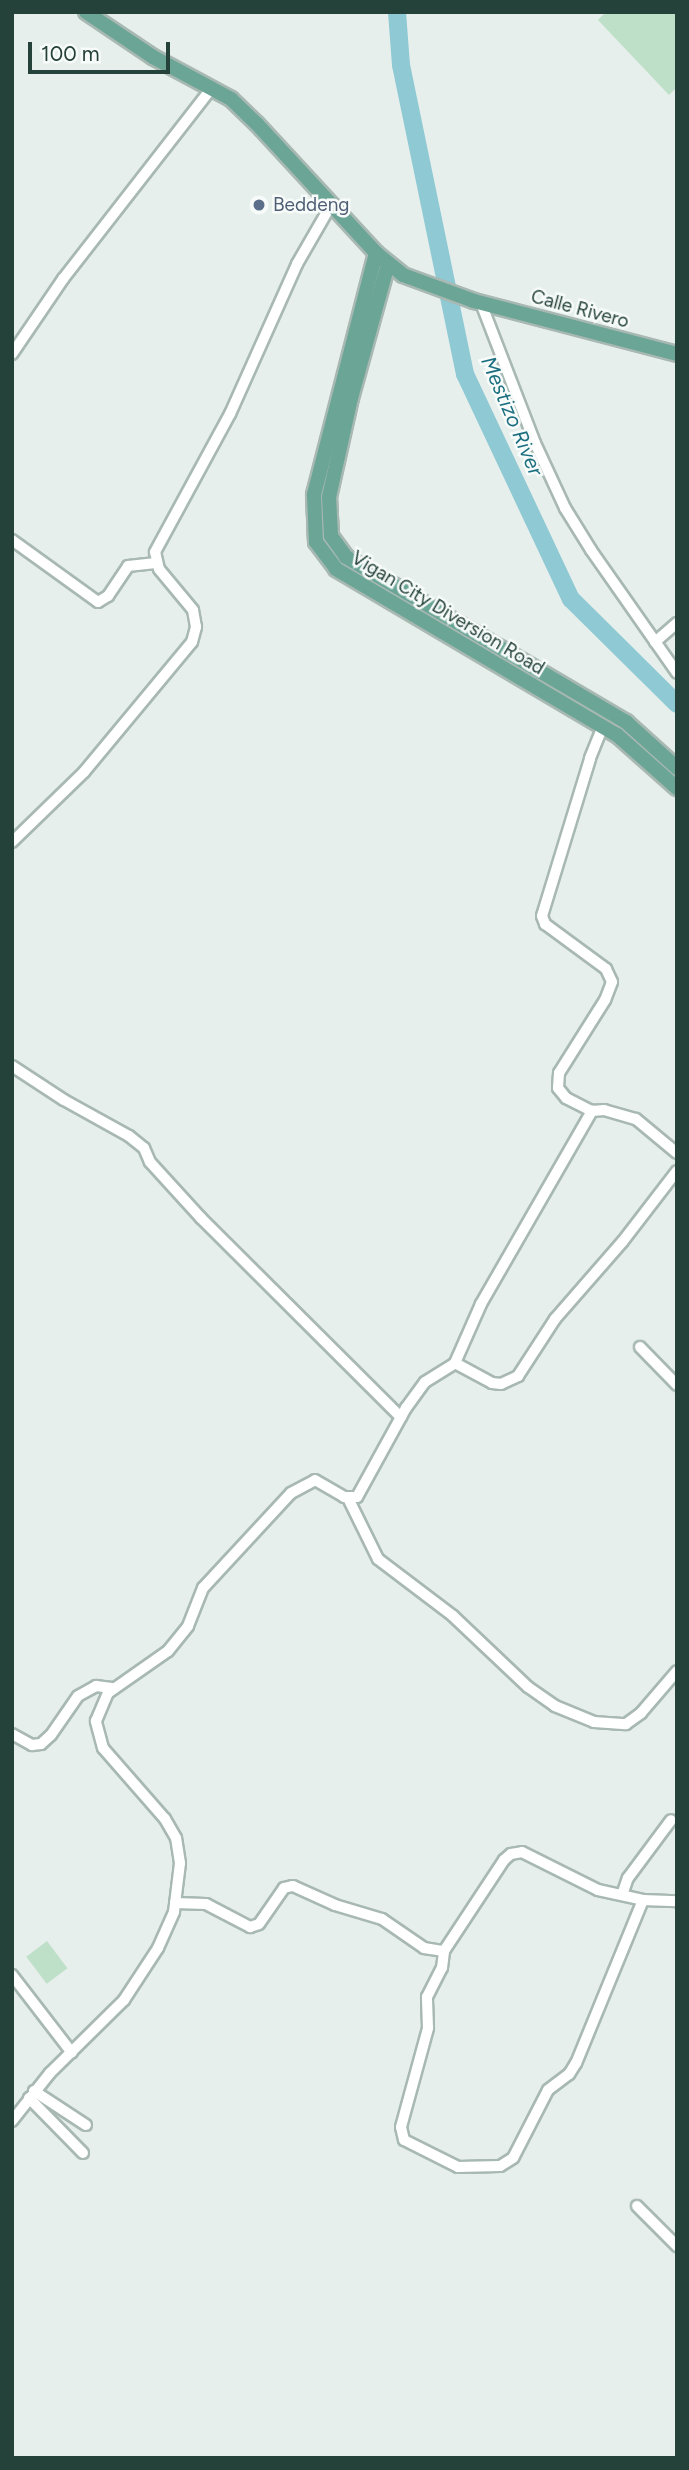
<!DOCTYPE html>
<style>
body{margin:0}
#map{position:relative;width:689px;height:2470px;overflow:hidden;background:#e6efeb;font-family:Figtree,sans-serif}
div>[style]{position:absolute}
.green>*{inset:0;background:#bfe0c8;transform-origin:0 0}
.river>*{height:18px;margin:-9px;padding:0 9px;transform-origin:9px;border-radius:9px;background:#8ec9d4}
.roads{filter:drop-shadow(2px 0 #a8b8b2) drop-shadow(-2px 0 #a8b8b2) drop-shadow(0 2px #a8b8b2) drop-shadow(0 -2px #a8b8b2)}
.minor>*{height:10px;margin:-5px;padding:0 5px;transform-origin:5px;border-radius:5px;background:#fff}
.major>*{height:14px;margin:-7px;padding:0 7px;transform-origin:7px;border-radius:7px;background:#6aa596}
.dots>*{width:19px;height:19px;translate:-50% -50%;box-sizing:border-box;border:4px solid #f7fbf9;border-radius:50%}
span{translate:-50% -50%;white-space:nowrap;text-align:center;line-height:1.15;-webkit-text-stroke:5px #f7fbf9;paint-order:stroke}
.service-label{font-size:19px;color:#4e5e75}
.left{translate:0 -50%;text-align:left}
.street-label{font-size:19px;color:#24423a}
.water-label{font-size:21px;color:#1c6f80;font-style:italic}
.frame{position:absolute;inset:0;border:14px solid #24423a;pointer-events:none}
.scale{position:absolute;left:28px;top:42px;width:142px;height:32px;box-sizing:border-box;border:4px solid #24423a;border-top:0;padding-left:9px;font-size:21px;line-height:24px;white-space:nowrap;color:#24423a;-webkit-text-stroke:5px #f7fbf9;paint-order:stroke}
</style>
<div id="map">
<div class="green">
<div style="clip-path:polygon(606px 12px,677px 12px,677px 87px,669px 95px,598px 20px)"></div>
<div style="left:47px;top:1941px;width:34px;height:26px;rotate:53deg"></div>
</div>
<div class="river">
<div style="left:397px;top:12px;width:53px;rotate:85.7deg"></div>
<div style="left:401px;top:65px;width:316px;rotate:78.3deg"></div>
<div style="left:465px;top:374px;width:249px;rotate:64.8deg"></div>
<div style="left:571px;top:599px;width:149px;rotate:44.7deg"></div>
</div>
<div class="roads">
<div class="minor">
<div style="left:481px;top:303px;width:150px;rotate:68.9deg"></div>
<div style="left:535px;top:443px;width:72px;rotate:65.2deg"></div>
<div style="left:565px;top:508px;width:49px;rotate:58.2deg"></div>
<div style="left:591px;top:550px;width:150px;rotate:55deg"></div>
<div style="left:12px;top:354px;width:91px;rotate:-55.8deg"></div>
<div style="left:63px;top:279px;width:241px;rotate:-52.1deg"></div>
<div style="left:12px;top:540px;width:106px;rotate:35.8deg"></div>
<div style="left:98px;top:602px;width:12px;rotate:-31deg"></div>
<div style="left:108px;top:596px;width:36px;rotate:-56deg"></div>
<div style="left:128px;top:566px;width:28px;rotate:-6deg"></div>
<div style="left:655px;top:642px;width:29px;rotate:-41deg"></div>
<div style="left:603px;top:726px;width:35px;rotate:112deg"></div>
<div style="left:590px;top:759px;width:164px;rotate:107deg"></div>
<div style="left:542px;top:916px;width:9px;rotate:69deg"></div>
<div style="left:545px;top:924px;width:76px;rotate:36.4deg"></div>
<div style="left:606px;top:969px;width:14px;rotate:65deg"></div>
<div style="left:612px;top:982px;width:19px;rotate:111deg"></div>
<div style="left:605px;top:1000px;width:86px;rotate:122.2deg"></div>
<div style="left:559px;top:1073px;width:15px;rotate:94deg"></div>
<div style="left:558px;top:1088px;width:13px;rotate:51deg"></div>
<div style="left:566px;top:1098px;width:29px;rotate:27deg"></div>
<div style="left:592px;top:1111px;width:12px;rotate:-5deg"></div>
<div style="left:604px;top:1110px;width:33px;rotate:16deg"></div>
<div style="left:636px;top:1119px;width:53px;rotate:39.7deg"></div>
<div style="left:12px;top:842px;width:100px;rotate:-44.2deg"></div>
<div style="left:84px;top:772px;width:169px;rotate:-50.3deg"></div>
<div style="left:192px;top:642px;width:16px;rotate:-75deg"></div>
<div style="left:196px;top:627px;width:17px;rotate:-100deg"></div>
<div style="left:193px;top:610px;width:53px;rotate:-129.7deg"></div>
<div style="left:159px;top:569px;width:17px;rotate:-103deg"></div>
<div style="left:155px;top:552px;width:157px;rotate:-61.5deg"></div>
<div style="left:230px;top:414px;width:164px;rotate:-65.9deg"></div>
<div style="left:297px;top:264px;width:68px;rotate:-60deg"></div>
<div style="left:12px;top:1066px;width:62px;rotate:33.2deg"></div>
<div style="left:64px;top:1100px;width:74px;rotate:29deg"></div>
<div style="left:129px;top:1136px;width:19px;rotate:39deg"></div>
<div style="left:144px;top:1148px;width:15px;rotate:67deg"></div>
<div style="left:150px;top:1162px;width:76px;rotate:47.7deg"></div>
<div style="left:201px;top:1218px;width:282px;rotate:44.9deg"></div>
<div style="left:640px;top:1347px;width:53px;rotate:45.8deg"></div>
<div style="left:455px;top:1363px;width:64px;rotate:-66.2deg"></div>
<div style="left:481px;top:1304px;width:223px;rotate:-60.1deg"></div>
<div style="left:348px;top:1498px;width:68px;rotate:63.8deg"></div>
<div style="left:378px;top:1559px;width:94px;rotate:37.2deg"></div>
<div style="left:453px;top:1616px;width:103px;rotate:43.4deg"></div>
<div style="left:528px;top:1687px;width:33px;rotate:35deg"></div>
<div style="left:555px;top:1706px;width:42px;rotate:22.3deg"></div>
<div style="left:594px;top:1722px;width:32px;rotate:4deg"></div>
<div style="left:626px;top:1724px;width:19px;rotate:-36deg"></div>
<div style="left:641px;top:1713px;width:55px;rotate:-49.4deg"></div>
<div style="left:12px;top:1734px;width:23px;rotate:29deg"></div>
<div style="left:32px;top:1745px;width:9px;rotate:-6deg"></div>
<div style="left:41px;top:1744px;width:13px;rotate:-42deg"></div>
<div style="left:51px;top:1735px;width:47px;rotate:-55.3deg"></div>
<div style="left:78px;top:1696px;width:21px;rotate:-29deg"></div>
<div style="left:96px;top:1686px;width:16px;rotate:7deg"></div>
<div style="left:622px;top:1895px;width:18px;rotate:-71deg"></div>
<div style="left:628px;top:1878px;width:72px;rotate:-53.4deg"></div>
<div style="left:643px;top:1900px;width:176px;rotate:112.3deg"></div>
<div style="left:576px;top:2063px;width:13px;rotate:122deg"></div>
<div style="left:569px;top:2074px;width:26px;rotate:143deg"></div>
<div style="left:548px;top:2090px;width:76px;rotate:117.2deg"></div>
<div style="left:513px;top:2158px;width:15px;rotate:148deg"></div>
<div style="left:500px;top:2166px;width:42px;rotate:178.6deg"></div>
<div style="left:458px;top:2167px;width:60px;rotate:-153.4deg"></div>
<div style="left:404px;top:2140px;width:13px;rotate:-103deg"></div>
<div style="left:401px;top:2127px;width:103px;rotate:-74.7deg"></div>
<div style="left:428px;top:2028px;width:31px;rotate:-92deg"></div>
<div style="left:427px;top:1997px;width:33px;rotate:-63deg"></div>
<div style="left:442px;top:1968px;width:17px;rotate:-83deg"></div>
<div style="left:444px;top:1951px;width:109px;rotate:-56.6deg"></div>
<div style="left:504px;top:1860px;width:9px;rotate:-41deg"></div>
<div style="left:511px;top:1854px;width:11px;rotate:-10deg"></div>
<div style="left:522px;top:1852px;width:85px;rotate:26.6deg"></div>
<div style="left:598px;top:1890px;width:46px;rotate:12.5deg"></div>
<div style="left:643px;top:1900px;width:34px;rotate:2deg"></div>
<div style="left:175px;top:1903px;width:31px;rotate:2deg"></div>
<div style="left:206px;top:1904px;width:50px;rotate:27.6deg"></div>
<div style="left:250px;top:1927px;width:9px;rotate:-18deg"></div>
<div style="left:259px;top:1924px;width:44px;rotate:-55.2deg"></div>
<div style="left:284px;top:1888px;width:9px;rotate:-13deg"></div>
<div style="left:293px;top:1886px;width:46px;rotate:24.3deg"></div>
<div style="left:335px;top:1905px;width:49px;rotate:16.6deg"></div>
<div style="left:382px;top:1919px;width:51px;rotate:34.6deg"></div>
<div style="left:424px;top:1948px;width:20px;rotate:9deg"></div>
<div style="left:12px;top:1975px;width:98px;rotate:52.4deg"></div>
<div style="left:34px;top:2091px;width:62px;rotate:33.2deg"></div>
<div style="left:29px;top:2098px;width:77px;rotate:45.5deg"></div>
<div style="left:12px;top:2121px;width:61px;rotate:-51.6deg"></div>
<div style="left:50px;top:2073px;width:104px;rotate:-44.6deg"></div>
<div style="left:124px;top:2000px;width:62px;rotate:-56.8deg"></div>
<div style="left:158px;top:1948px;width:39px;rotate:-66deg"></div>
<div style="left:174px;top:1912px;width:49px;rotate:-83deg"></div>
<div style="left:180px;top:1863px;width:25px;rotate:-99deg"></div>
<div style="left:176px;top:1838px;width:22px;rotate:-120deg"></div>
<div style="left:165px;top:1819px;width:94px;rotate:-131.1deg"></div>
<div style="left:103px;top:1748px;width:28px;rotate:-105deg"></div>
<div style="left:96px;top:1721px;width:30px;rotate:-67deg"></div>
<div style="left:108px;top:1693px;width:73px;rotate:-35deg"></div>
<div style="left:168px;top:1651px;width:32px;rotate:-51deg"></div>
<div style="left:188px;top:1626px;width:41px;rotate:-68.5deg"></div>
<div style="left:203px;top:1588px;width:129px;rotate:-47.2deg"></div>
<div style="left:291px;top:1493px;width:27px;rotate:-28deg"></div>
<div style="left:315px;top:1480px;width:34px;rotate:30deg"></div>
<div style="left:344px;top:1497px;width:13px"></div>
<div style="left:357px;top:1497px;width:102px;rotate:-61.2deg"></div>
<div style="left:406px;top:1408px;width:32px;rotate:-54deg"></div>
<div style="left:425px;top:1382px;width:36px;rotate:-32deg"></div>
<div style="left:455px;top:1363px;width:42px;rotate:28.4deg"></div>
<div style="left:492px;top:1383px;width:9px;rotate:6deg"></div>
<div style="left:501px;top:1384px;width:19px;rotate:-25deg"></div>
<div style="left:518px;top:1376px;width:68px;rotate:-57deg"></div>
<div style="left:555px;top:1319px;width:103px;rotate:-48.9deg"></div>
<div style="left:623px;top:1241px;width:88px;rotate:-52.4deg"></div>
<div style="left:637px;top:2206px;width:57px;rotate:45deg"></div>
</div>
<div class="major">
<div style="left:86px;top:12px;width:81px;rotate:33.9deg"></div>
<div style="left:153px;top:57px;width:89px;rotate:28.3deg"></div>
<div style="left:231px;top:99px;width:36px;rotate:44deg"></div>
<div style="left:257px;top:124px;width:176px;rotate:47.3deg"></div>
<div style="left:376px;top:253px;width:35px;rotate:39deg"></div>
<div style="left:403px;top:275px;width:76px;rotate:20.1deg"></div>
<div style="left:474px;top:301px;width:210px;rotate:14.6deg"></div>
<div style="left:376px;top:253px;width:250px;rotate:104.4deg"></div>
<div style="left:314px;top:495px;width:47px;rotate:87.6deg"></div>
<div style="left:316px;top:542px;width:34px;rotate:53deg"></div>
<div style="left:336px;top:569px;width:326px;rotate:30.6deg"></div>
<div style="left:617px;top:735px;width:80px;rotate:41.5deg"></div>
<div style="left:388px;top:264px;width:139px;rotate:105.4deg"></div>
<div style="left:351px;top:398px;width:101px;rotate:102.5deg"></div>
<div style="left:329px;top:497px;width:39px;rotate:87deg"></div>
<div style="left:331px;top:536px;width:26px;rotate:54deg"></div>
<div style="left:346px;top:557px;width:325px;rotate:30.5deg"></div>
<div style="left:626px;top:722px;width:69px;rotate:42deg"></div>
</div>
</div>
<div class="dots">
<div style="left:259px;top:205px;background:#5c6f8a"></div>
</div>
<div class="service-label">
<span class="left" style="left:273px;top:205px">Beddeng</span>
</div>
<div class="street-label">
<span style="left:580px;top:309px;rotate:15deg">Calle Rivero</span>
<span style="left:448px;top:613px;rotate:31deg">Vigan City Diversion Road</span>
</div>
<div class="water-label">
<span style="left:512px;top:416px;rotate:67deg">Mestizo River</span>
</div>
<div class="frame"></div>
<div class="scale">100 m</div>
</div>
